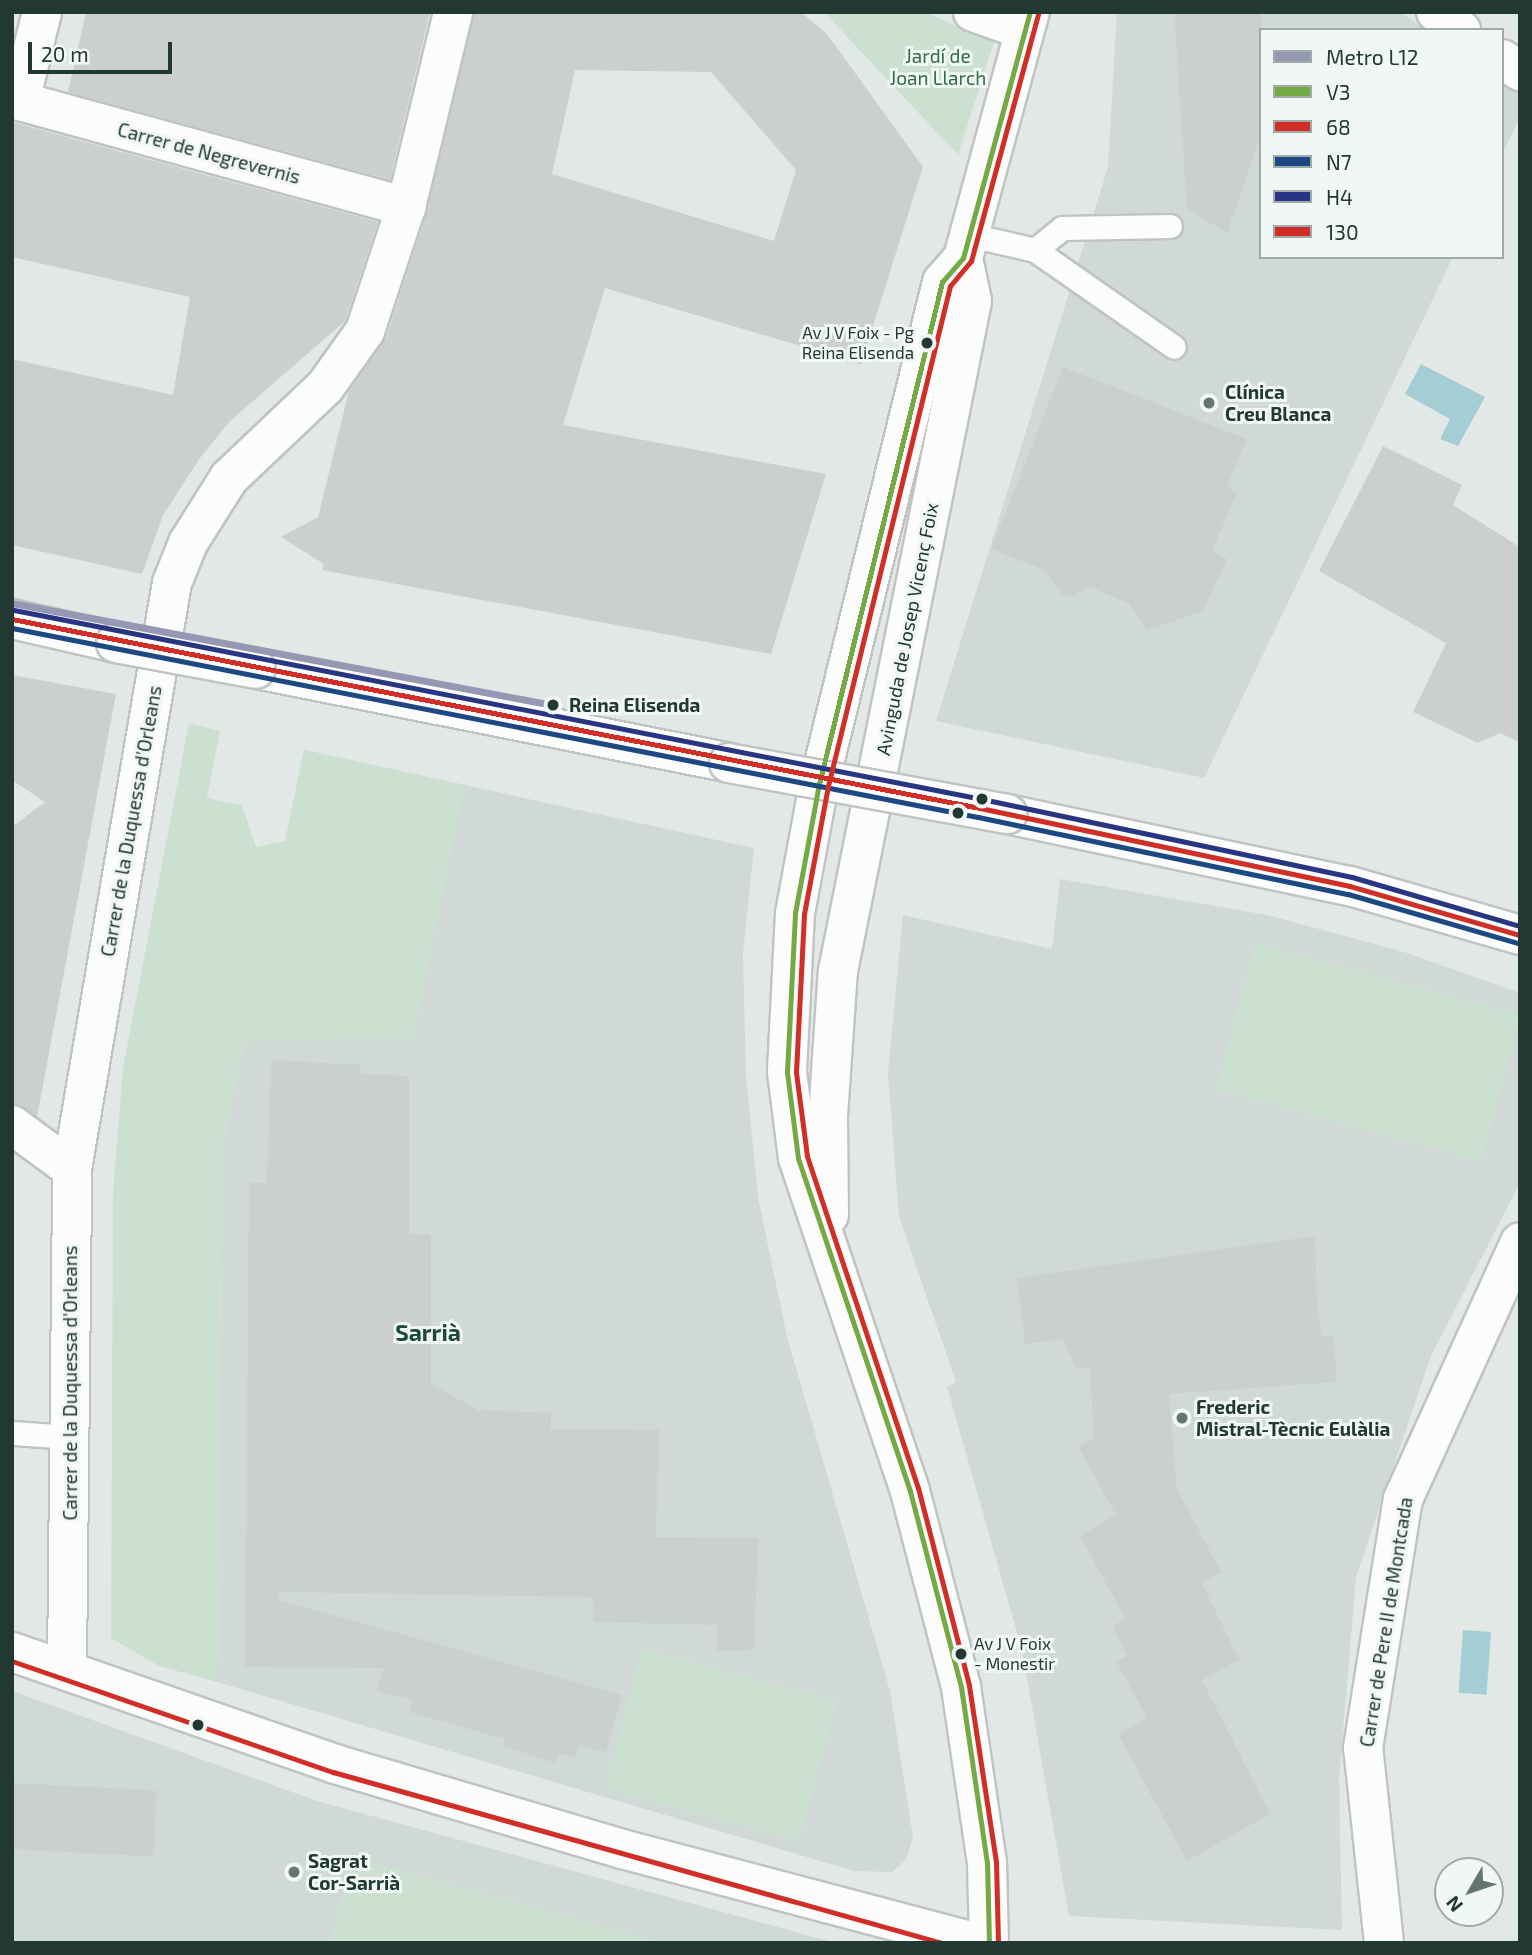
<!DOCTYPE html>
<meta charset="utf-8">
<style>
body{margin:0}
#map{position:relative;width:1532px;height:1955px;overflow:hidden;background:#e2e8e5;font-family:"Exo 2",sans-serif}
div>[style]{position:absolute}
.built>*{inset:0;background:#d0d9d5}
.green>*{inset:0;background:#cce0d2;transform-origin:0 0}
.water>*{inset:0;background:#a5cdd4;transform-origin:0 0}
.building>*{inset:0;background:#cbd0ce;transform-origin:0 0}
.roads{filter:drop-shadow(2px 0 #bfc4c2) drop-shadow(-2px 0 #bfc4c2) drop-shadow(0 2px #bfc4c2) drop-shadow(0 -2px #bfc4c2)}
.service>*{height:23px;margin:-11.5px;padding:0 11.5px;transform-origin:11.5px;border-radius:11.5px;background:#fbfcfb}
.minor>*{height:38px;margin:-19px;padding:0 19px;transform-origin:19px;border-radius:19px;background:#fbfcfb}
.tertiary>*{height:38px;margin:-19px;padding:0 19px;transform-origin:19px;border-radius:19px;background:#fbfcfb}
.bridges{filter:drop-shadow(2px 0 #bfc4c2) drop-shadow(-2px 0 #bfc4c2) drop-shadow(0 2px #bfc4c2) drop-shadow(0 -2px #bfc4c2)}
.tertiary-bridge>*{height:38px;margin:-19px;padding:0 19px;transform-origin:19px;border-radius:19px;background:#fbfcfb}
.bus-1>*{height:5px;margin:-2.5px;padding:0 2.5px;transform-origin:2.5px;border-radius:2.5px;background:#73aa44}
.bus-2>*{height:5px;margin:-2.5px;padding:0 2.5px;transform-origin:2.5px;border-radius:2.5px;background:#d02e26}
.bus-3>*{height:5px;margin:-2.5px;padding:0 2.5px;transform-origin:2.5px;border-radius:2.5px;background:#1c4883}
.bus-4>*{height:5px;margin:-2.5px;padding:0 2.5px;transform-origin:2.5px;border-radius:2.5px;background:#283583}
.bus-5>*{height:5px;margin:-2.5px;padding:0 2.5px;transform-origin:2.5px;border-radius:2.5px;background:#d02e26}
.metro-1>*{height:7px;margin:-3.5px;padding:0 3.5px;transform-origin:3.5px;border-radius:3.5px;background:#9597b3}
.dots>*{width:19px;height:19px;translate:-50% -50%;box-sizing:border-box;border:4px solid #f0f7f4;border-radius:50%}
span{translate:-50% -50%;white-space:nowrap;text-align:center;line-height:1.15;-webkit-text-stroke:6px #f0f7f4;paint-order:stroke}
.bus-label{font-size:17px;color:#223933}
.right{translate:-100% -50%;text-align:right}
.left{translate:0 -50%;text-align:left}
.park-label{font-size:19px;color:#2e6d48}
.street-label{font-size:19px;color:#223933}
.poi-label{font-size:19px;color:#223933;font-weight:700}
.stop-label{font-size:19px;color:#223933;font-weight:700}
.quarter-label{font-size:23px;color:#1f4a40;font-weight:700}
.frame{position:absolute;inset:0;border:14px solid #223933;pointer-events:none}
.legend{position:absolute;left:1259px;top:28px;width:245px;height:231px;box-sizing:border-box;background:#f0f7f4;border:2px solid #9eaba7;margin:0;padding:9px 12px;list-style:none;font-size:21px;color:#223933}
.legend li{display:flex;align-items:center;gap:14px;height:35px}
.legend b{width:35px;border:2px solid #9eaba7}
.north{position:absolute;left:1434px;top:1857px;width:70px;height:70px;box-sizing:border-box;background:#f0f7f4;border:2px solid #9eaba7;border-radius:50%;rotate:231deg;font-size:19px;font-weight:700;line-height:28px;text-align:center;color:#223933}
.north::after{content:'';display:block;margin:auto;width:24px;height:32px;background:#657671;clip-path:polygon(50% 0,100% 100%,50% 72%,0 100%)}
.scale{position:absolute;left:28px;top:42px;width:144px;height:32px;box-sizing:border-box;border:4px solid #223933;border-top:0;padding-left:9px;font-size:21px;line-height:24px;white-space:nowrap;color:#223933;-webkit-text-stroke:5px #f0f7f4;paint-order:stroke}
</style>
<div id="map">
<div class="built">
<div style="clip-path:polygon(1117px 12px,1400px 12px,1426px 30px,1261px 30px,1261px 257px,1453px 257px,1204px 778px,936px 721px,1108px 167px)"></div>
<div style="clip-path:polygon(1502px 80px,1520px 92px,1520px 118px,1502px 154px)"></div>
<div style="clip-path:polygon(304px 750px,754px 848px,743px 954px,746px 1077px,758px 1197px,787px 1337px,890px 1691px,913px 1837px,906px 1860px,892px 1872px,854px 1871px,217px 1682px,222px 1148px)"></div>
<div style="clip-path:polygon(1060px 879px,1267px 915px,1404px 952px,1520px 993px,1520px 1183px,1431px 1356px,1356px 1577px,1339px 1780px,1342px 1930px,1069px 1916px,1022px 1650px,947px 1387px,956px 1382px,899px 1216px,888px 1073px,903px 915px,1052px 949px)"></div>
<div style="clip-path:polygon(12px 1691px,317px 1801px,836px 1943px,12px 1943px)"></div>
</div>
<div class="green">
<div style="clip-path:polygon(824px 12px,924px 12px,994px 42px,958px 155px)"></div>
<div style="clip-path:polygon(189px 723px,220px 731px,207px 798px,242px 805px,256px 847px,285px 841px,304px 750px,465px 785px,413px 1038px,244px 1042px,222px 1148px,217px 1682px,159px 1666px,111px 1638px,113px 1191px,123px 1068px)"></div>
<div style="left:1255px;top:943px;width:275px;height:152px;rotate:15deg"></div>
<div style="left:642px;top:1648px;width:202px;height:146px;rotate:15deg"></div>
<div style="clip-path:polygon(353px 1857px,615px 1929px,664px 1943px,329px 1943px)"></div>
</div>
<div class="water">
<div style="clip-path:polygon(1421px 364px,1485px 397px,1458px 446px,1440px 439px,1450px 419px,1405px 394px)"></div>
<div style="left:1463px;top:1630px;width:28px;height:63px;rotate:4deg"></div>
</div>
<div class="building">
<div style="clip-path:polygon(86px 12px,430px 12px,390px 180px,68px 92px)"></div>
<div style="clip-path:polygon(evenodd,474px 12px,801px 12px,827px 34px,923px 167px,861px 364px,605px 288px,563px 425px,826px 474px,771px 654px,322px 570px,324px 564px,281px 537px,318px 517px,349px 391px,386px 338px,427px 212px,474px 12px,575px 70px,711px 72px,796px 170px,774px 241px,552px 174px,575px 70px)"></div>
<div style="clip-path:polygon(1174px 12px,1261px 12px,1261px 133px,1227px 233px,1187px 209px)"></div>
<div style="clip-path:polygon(12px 122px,378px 222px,345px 321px,230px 421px,200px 458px,163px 515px,142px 574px,12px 545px,12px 359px,173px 395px,190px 297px,12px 257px)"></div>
<div style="clip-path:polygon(1063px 367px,1247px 439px,1227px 486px,1237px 493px,1212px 551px,1227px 559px,1203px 611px,1147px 630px,1128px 603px,1090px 587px,1071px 597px,1062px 594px,1044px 570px,991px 549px)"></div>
<div style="clip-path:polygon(1383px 446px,1462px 485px,1453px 505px,1520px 547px,1520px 742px,1500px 733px,1478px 743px,1413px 712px,1446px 643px,1319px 571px)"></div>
<div style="clip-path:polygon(12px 675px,116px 694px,37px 1117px,12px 1103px,12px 827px,45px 802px,12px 780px)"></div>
<div style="clip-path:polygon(271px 1060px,360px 1065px,359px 1074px,409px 1076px,409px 1234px,431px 1235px,431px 1384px,478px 1410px,551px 1413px,551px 1429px,659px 1430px,656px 1537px,758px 1538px,754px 1650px,717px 1651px,717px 1625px,594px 1622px,593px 1597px,280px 1592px,278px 1600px,622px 1695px,606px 1752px,579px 1746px,576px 1758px,559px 1753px,555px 1763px,504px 1746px,505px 1739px,409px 1712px,413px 1700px,377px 1691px,384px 1668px,245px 1667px,249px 1183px,267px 1183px)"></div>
<div style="clip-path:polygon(1315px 1236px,1317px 1307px,1322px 1337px,1333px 1335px,1337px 1382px,1169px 1394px,1177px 1489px,1221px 1572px,1202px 1583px,1239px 1660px,1202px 1680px,1270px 1814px,1187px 1861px,1118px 1734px,1147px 1718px,1116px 1661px,1127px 1656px,1113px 1626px,1125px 1618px,1080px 1536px,1116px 1515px,1078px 1446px,1094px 1438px,1090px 1368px,1076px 1369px,1063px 1339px,1025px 1344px,1017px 1278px)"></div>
<div style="left:12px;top:1783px;width:145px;height:66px;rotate:3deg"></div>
</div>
<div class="roads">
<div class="service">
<div style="left:970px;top:235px;width:67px;rotate:13deg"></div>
<div style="left:1035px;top:250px;width:169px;rotate:34.9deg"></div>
<div style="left:1035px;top:250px;width:35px;rotate:-39deg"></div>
<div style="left:1062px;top:228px;width:108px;rotate:-1.1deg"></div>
<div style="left:15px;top:1433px;width:55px;rotate:4.2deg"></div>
</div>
<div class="minor">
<div style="left:973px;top:12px;width:54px;rotate:19.4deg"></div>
<div style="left:1436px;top:12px;width:31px;rotate:36deg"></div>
<div style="left:1502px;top:59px;width:22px;rotate:34deg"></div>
<div style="left:12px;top:99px;width:409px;rotate:15.3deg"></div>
<div style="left:20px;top:101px;width:92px;rotate:-76.1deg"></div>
<div style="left:12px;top:1125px;width:74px;rotate:36.3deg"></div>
<div style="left:12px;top:1652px;width:342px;rotate:19.1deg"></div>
<div style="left:335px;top:1764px;width:299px;rotate:16.5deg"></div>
<div style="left:622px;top:1849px;width:367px;rotate:14.8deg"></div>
<div style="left:67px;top:1667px;width:498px;rotate:-89.4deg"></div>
<div style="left:72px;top:1169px;width:594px;rotate:-80.32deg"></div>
<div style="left:172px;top:583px;width:43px;rotate:-68.2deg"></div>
<div style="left:188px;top:543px;width:77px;rotate:-57.8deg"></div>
<div style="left:229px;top:478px;width:132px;rotate:-43.5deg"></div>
<div style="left:325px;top:387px;width:69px;rotate:-54.5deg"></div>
<div style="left:365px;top:331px;width:131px;rotate:-71.7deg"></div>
<div style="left:406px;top:207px;width:201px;rotate:-76.4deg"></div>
<div style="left:1384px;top:1943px;width:196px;rotate:-96.1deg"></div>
<div style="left:1363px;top:1748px;width:252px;rotate:-80.9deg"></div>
<div style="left:1403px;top:1499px;width:282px;rotate:-65.5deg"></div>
</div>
<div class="tertiary">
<div style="left:963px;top:258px;width:32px;rotate:131deg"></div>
<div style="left:942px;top:282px;width:517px;rotate:103.77deg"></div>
<div style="left:819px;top:784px;width:131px;rotate:100.5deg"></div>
<div style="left:795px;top:913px;width:159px;rotate:92.9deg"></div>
<div style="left:787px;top:1072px;width:87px;rotate:82.7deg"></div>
<div style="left:798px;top:1158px;width:351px;rotate:71.4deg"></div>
<div style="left:910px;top:1491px;width:203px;rotate:75.4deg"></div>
<div style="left:961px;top:1687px;width:178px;rotate:81.6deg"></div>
<div style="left:987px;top:1863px;width:80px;rotate:88.6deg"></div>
<div style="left:12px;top:619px;width:107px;rotate:13deg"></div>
<div style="left:256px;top:669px;width:482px;rotate:11.2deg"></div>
<div style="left:1007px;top:814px;width:350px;rotate:11.9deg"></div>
<div style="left:1350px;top:886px;width:177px;rotate:16.1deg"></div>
<div style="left:829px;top:1215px;width:99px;rotate:-90.6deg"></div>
<div style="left:828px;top:1116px;width:145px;rotate:-86.1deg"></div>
<div style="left:838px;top:971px;width:683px;rotate:-78.69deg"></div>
<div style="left:972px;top:301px;width:44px;rotate:-101.8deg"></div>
<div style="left:963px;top:258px;width:255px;rotate:-74.8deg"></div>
</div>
</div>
<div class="bridges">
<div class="tertiary-bridge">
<div style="left:116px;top:643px;width:142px;rotate:10.5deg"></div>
<div style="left:729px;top:763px;width:283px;rotate:10.4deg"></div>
</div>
</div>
<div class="bus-1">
<div style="left:989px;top:1943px;width:80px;rotate:-91.4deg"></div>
<div style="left:987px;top:1863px;width:178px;rotate:-98.4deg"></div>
<div style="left:961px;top:1687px;width:203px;rotate:-104.6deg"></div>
<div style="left:910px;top:1491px;width:351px;rotate:-108.6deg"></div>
<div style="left:798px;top:1158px;width:87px;rotate:-97.3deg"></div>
<div style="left:787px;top:1072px;width:159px;rotate:-87.1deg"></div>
<div style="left:795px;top:913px;width:131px;rotate:-79.5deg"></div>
<div style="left:819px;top:784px;width:517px;rotate:-76.23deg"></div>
<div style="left:942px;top:282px;width:32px;rotate:-49deg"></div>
<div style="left:963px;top:258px;width:255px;rotate:-74.8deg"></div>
</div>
<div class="bus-2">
<div style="left:12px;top:619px;width:986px;rotate:11.05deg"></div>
<div style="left:980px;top:808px;width:378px;rotate:11.9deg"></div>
<div style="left:1350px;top:886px;width:177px;rotate:16.1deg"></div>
</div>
<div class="bus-3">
<div style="left:12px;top:628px;width:984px;rotate:11.07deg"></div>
<div style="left:978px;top:817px;width:378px;rotate:11.8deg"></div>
<div style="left:1348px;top:894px;width:177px;rotate:16.1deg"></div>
</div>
<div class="bus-4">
<div style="left:14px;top:610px;width:986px;rotate:11.05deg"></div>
<div style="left:982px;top:799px;width:378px;rotate:11.9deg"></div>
<div style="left:1352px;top:877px;width:175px;rotate:16.3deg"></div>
</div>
<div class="bus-5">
<div style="left:12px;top:1661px;width:340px;rotate:19.1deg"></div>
<div style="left:333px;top:1772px;width:633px;rotate:15.68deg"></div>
<div style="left:998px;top:1943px;width:81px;rotate:-91.4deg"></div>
<div style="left:996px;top:1862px;width:179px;rotate:-98.7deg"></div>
<div style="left:969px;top:1685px;width:203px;rotate:-104.5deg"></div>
<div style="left:918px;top:1488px;width:350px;rotate:-108.5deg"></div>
<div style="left:807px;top:1156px;width:85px;rotate:-97.5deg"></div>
<div style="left:796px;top:1072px;width:158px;rotate:-87.1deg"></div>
<div style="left:804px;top:914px;width:130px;rotate:-79.4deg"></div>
<div style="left:828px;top:786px;width:515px;rotate:-76.29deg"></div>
<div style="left:950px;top:286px;width:33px;rotate:-50deg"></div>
<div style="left:971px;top:261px;width:256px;rotate:-74.8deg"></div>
</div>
<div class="metro-1">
<div style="left:12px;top:603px;width:551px;rotate:10.68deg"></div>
</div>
<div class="dots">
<div style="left:927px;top:343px;background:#223933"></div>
<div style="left:1209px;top:403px;background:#657671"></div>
<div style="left:553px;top:705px;background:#223933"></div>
<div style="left:982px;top:799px;background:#223933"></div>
<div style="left:958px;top:813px;background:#223933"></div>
<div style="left:1182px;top:1418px;background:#657671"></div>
<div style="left:961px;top:1654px;background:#223933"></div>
<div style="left:198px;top:1725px;background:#223933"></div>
<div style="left:294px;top:1872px;background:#657671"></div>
</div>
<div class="bus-label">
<span class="right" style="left:914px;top:343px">Av J V Foix - Pg<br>Reina Elisenda</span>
<span class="left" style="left:974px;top:1654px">Av J V Foix<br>- Monestir</span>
</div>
<div class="park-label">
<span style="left:938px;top:67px">Jardí de<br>Joan Llarch</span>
</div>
<div class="street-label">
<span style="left:209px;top:153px;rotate:15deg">Carrer de Negrevernis</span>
<span style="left:907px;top:629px;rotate:-79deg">Avinguda de Josep Vicenç Foix</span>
<span style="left:131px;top:821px;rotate:-80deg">Carrer de la Duquessa d'Orleans</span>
<span style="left:70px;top:1383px;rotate:-90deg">Carrer de la Duquessa d'Orleans</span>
<span style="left:1386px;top:1622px;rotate:-81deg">Carrer de Pere II de Montcada</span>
</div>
<div class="poi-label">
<span class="left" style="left:1225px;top:403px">Clínica<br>Creu Blanca</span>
<span class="left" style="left:1196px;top:1418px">Frederic<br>Mistral-Tècnic Eulàlia</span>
<span class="left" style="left:308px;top:1872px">Sagrat<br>Cor-Sarrià</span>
</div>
<div class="stop-label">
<span class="left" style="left:569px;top:705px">Reina Elisenda</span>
</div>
<div class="quarter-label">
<span style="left:428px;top:1332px">Sarrià</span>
</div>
<div class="frame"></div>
<ul class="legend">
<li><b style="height:9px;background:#9597b3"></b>Metro L12</li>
<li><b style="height:9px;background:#73aa44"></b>V3</li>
<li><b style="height:9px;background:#d02e26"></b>68</li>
<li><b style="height:9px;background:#1c4883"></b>N7</li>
<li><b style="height:9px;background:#283583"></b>H4</li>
<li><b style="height:9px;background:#d02e26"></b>130</li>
</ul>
<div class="north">N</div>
<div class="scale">20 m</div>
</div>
